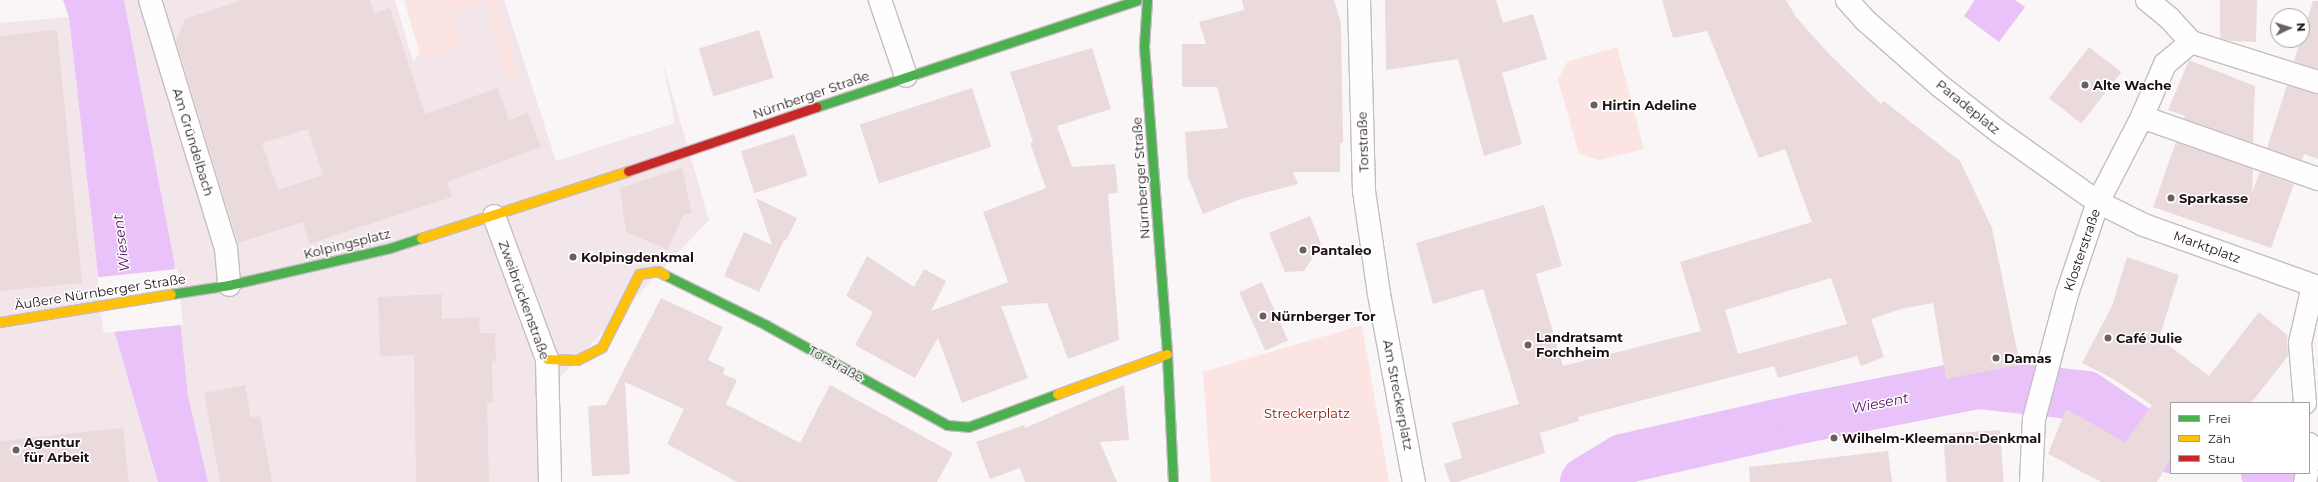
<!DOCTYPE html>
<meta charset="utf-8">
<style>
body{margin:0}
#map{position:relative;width:2318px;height:482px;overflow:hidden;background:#faf5f7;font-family:Montserrat,sans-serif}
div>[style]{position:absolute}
.built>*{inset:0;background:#f2e6ea}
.green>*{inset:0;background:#fbe4e1}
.water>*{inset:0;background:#e8c2f8}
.pier>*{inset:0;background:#faf5f7;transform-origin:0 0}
.river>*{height:50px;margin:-25px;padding:0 25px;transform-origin:25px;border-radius:25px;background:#e8c2f8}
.building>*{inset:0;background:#ebdadc;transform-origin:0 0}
.roads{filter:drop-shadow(1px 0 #c6bdc1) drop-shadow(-1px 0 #c6bdc1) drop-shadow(0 1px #c6bdc1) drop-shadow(0 -1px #c6bdc1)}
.street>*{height:22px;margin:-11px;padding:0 11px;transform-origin:11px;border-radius:11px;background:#fefefe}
.fast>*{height:9px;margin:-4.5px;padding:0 4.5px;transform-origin:4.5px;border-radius:4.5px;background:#4caf50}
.slow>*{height:9px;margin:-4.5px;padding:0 4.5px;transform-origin:4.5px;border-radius:4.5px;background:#ffc107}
.jam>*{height:9px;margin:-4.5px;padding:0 4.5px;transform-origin:4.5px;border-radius:4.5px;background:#c62828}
.dots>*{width:11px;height:11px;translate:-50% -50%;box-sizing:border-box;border:2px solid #fff;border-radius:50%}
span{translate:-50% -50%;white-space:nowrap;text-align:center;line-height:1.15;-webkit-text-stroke:3px #fff;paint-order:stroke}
.poi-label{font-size:13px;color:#1c1015;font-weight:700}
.left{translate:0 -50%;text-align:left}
.street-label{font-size:13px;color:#1c1015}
.park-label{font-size:13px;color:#811000}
.water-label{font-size:14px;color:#53106a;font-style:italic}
.legend{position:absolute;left:2170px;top:402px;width:140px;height:72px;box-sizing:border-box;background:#fff;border:1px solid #a49fa1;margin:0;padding:5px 7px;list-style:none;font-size:12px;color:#1c1015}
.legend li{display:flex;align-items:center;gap:8px;height:20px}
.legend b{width:20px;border:1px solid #a49fa1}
.north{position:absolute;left:2270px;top:8px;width:40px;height:40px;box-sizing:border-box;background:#fff;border:1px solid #a49fa1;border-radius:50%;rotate:86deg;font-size:11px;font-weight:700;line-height:16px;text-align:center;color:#1c1015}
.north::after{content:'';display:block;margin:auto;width:14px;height:18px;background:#6a6064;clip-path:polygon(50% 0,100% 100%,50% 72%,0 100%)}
</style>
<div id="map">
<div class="built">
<div style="clip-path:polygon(124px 0,395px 0,413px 61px,464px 0,504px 0,556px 161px,675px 123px,662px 59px,709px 220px,545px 393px,549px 482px,208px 482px,188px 396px,174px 261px)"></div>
<div style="clip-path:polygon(69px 17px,98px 275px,158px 482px,0 482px,0 23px)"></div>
</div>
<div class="green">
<div style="clip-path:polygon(404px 0,496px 0,520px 74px,505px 75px,486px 4px,451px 14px,461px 46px,422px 60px)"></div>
<div style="clip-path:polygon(1617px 47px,1644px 149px,1599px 160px,1579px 154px,1558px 80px,1567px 62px)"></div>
<div style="clip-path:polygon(1362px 325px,1389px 482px,1211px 482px,1203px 372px)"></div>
</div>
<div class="water">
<div style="clip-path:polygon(63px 0,124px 0,174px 261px,188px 396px,208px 482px,158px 482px,98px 275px,69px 17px)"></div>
<div style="clip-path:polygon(1975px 0,2015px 0,2025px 7px,1999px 42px,1964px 16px)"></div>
</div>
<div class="pier">
<div style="left:177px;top:269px;width:56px;height:80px;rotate:84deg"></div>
</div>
<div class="river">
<div style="left:2266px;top:473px;width:40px;rotate:13deg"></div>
<div style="left:1585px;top:482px;width:44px;rotate:-31.2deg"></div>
<div style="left:1623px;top:459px;width:186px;rotate:-12.8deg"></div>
<div style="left:1804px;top:418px;width:177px;rotate:-11.1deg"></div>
<div style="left:1978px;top:384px;width:109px;rotate:6.3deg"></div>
<div style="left:2086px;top:396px;width:86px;rotate:34.1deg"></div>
<div style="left:2157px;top:444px;width:15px;rotate:16deg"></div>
</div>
<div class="building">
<div style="clip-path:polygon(evenodd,243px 0,370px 0,374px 13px,390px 8px,425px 114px,498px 88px,509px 120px,528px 113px,541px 147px,447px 182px,452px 197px,309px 244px,303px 222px,238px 243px,176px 41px,185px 19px,243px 0,308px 129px,323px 175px,278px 190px,262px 143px,308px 129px)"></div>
<div style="clip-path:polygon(1242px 0,1334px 0,1341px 23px,1343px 143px,1340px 143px,1340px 172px,1293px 172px,1298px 184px,1241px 199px,1203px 214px,1188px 177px,1185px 132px,1228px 128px,1217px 87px,1182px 87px,1182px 44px,1206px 44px,1199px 22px,1244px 10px)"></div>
<div style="clip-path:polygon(1385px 0,1496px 0,1503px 23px,1533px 14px,1547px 59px,1502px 73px,1522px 144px,1484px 156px,1458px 59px,1386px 70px)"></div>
<div style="clip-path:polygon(evenodd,1662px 0,1786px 0,1796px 17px,1828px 53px,1881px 104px,1884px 101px,1960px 161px,1992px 228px,2020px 365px,1946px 379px,1933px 303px,1901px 309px,1871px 319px,1884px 357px,1861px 366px,1857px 356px,1778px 378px,1774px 366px,1578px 417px,1579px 421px,1540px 433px,1545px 453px,1457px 482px,1450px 482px,1444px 464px,1462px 458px,1452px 423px,1519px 404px,1483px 289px,1433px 304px,1416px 243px,1544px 205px,1562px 266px,1536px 274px,1563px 366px,1701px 331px,1680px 262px,1812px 222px,1785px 149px,1759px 158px,1707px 31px,1673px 38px,1662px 0,1831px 278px,1847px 324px,1738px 354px,1725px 310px,1831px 278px)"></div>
<div style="clip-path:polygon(2220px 0,2257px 0,2256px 42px,2231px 41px,2220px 38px)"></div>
<div style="clip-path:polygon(2313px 1px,2318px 1px,2318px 69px,2294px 61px)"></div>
<div style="clip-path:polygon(57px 30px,82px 283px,0 291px,0 36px)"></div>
<div style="left:759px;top:30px;width:50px;height:63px;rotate:73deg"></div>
<div style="left:2089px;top:47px;width:41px;height:65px;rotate:38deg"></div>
<div style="clip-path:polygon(1092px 48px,1111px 109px,1057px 126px,1072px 167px,1115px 164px,1118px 193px,1108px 194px,1119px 340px,1068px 359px,1047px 303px,1001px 306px,1028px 378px,962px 403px,938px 338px,915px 378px,855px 345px,873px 312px,846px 296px,867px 256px,914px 287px,924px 269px,946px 281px,931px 311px,1008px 282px,983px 212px,1046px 188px,1030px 143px,1033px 142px,1010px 72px)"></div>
<div style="clip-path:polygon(2189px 60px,2255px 86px,2253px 143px,2184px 119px,2185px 116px,2168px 110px)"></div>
<div style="clip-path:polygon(2287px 85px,2318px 94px,2318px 159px,2304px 154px,2302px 160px,2267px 148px)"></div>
<div style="left:972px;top:88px;width:62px;height:118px;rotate:72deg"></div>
<div style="left:794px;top:134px;width:44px;height:56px;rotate:72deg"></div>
<div style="clip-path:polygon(2176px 142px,2253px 169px,2252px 192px,2260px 172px,2294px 184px,2271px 248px,2153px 207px)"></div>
<div style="clip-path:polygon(682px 168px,692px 213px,683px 215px,668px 250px,626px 232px,620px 188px)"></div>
<div style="clip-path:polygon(756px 198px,797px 218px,786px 241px,784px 240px,759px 292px,724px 276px,744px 232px,772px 245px)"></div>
<div style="clip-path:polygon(1310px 216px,1321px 244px,1304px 271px,1285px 272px,1269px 233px)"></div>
<div style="clip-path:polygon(2127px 257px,2179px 275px,2159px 338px,2209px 376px,2259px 312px,2287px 335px,2288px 356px,2251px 403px,2171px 403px,2171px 458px,2157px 482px,2101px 482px,2048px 454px,2066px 409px,2125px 442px,2152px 405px,2115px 380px,2082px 363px,2112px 306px)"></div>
<div style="left:1262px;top:282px;width:64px;height:25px;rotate:66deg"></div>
<div style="clip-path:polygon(442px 294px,442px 319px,479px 317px,480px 333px,495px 333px,496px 361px,492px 361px,493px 403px,487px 403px,489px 482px,416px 482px,414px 355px,380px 356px,378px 297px)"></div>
<div style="clip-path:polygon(661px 298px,723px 327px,708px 360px,725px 368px,723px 374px,737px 380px,726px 404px,800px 443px,830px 385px,953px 453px,937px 482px,737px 482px,667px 444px,684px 409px,625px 382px,630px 474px,592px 476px,588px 406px,606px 405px)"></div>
<div style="clip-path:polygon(245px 385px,251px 418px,260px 416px,272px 482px,220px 482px,204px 393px)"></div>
<div style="clip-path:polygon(1124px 385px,1129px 440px,1100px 442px,1117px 482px,1025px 482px,1020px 468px,990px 479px,976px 442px,1024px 425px,1025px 428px)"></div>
<div style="clip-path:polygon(123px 428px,129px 482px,0 482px,0 441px)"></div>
<div style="left:2000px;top:430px;width:52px;height:57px;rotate:86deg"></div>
<div style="clip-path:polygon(1888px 451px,1892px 482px,1750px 482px,1749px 467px)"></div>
</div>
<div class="roads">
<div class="street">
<div style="left:150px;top:0;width:259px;rotate:73deg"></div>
<div style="left:226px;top:248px;width:37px;rotate:85deg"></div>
<div style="left:880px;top:0;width:80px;rotate:71.1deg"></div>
<div style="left:1359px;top:0;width:191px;rotate:88.5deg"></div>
<div style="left:1364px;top:191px;width:104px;rotate:81.7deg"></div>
<div style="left:1379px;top:294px;width:191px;rotate:79.5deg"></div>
<div style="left:1847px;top:0;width:28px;rotate:48deg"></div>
<div style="left:1866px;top:21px;width:98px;rotate:41.3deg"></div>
<div style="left:1940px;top:86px;width:75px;rotate:37.9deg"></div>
<div style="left:1999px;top:132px;width:121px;rotate:35.3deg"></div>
<div style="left:2098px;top:202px;width:51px;rotate:26.6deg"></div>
<div style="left:2144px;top:225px;width:185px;rotate:19.6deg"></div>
<div style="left:2147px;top:0;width:28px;rotate:39deg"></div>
<div style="left:2169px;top:18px;width:33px;rotate:47deg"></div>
<div style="left:2191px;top:42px;width:133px;rotate:17.5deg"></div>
<div style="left:2142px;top:117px;width:187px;rotate:19.4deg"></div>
<div style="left:494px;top:216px;width:153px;rotate:69.7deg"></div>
<div style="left:547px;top:359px;width:123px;rotate:88.6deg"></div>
<div style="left:2305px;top:403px;width:60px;rotate:-94.8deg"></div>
<div style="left:2300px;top:343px;width:58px;rotate:-77.2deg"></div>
<div style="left:2309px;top:444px;width:19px;rotate:90deg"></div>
<div style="left:2031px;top:482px;width:63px;rotate:-87.3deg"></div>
<div style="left:2034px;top:419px;width:129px;rotate:-75.2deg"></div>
<div style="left:2067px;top:294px;width:97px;rotate:-71.4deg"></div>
<div style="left:2098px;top:202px;width:96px;rotate:-62.6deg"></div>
<div style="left:2142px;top:117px;width:58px;rotate:-66.5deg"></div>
<div style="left:2165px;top:64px;width:34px;rotate:-40deg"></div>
<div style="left:2305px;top:482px;width:9px;rotate:-77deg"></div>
</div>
<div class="fast">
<div style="left:1147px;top:0;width:46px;rotate:93.7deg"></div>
<div style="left:1144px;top:46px;width:309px;rotate:85.7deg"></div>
<div style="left:1167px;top:354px;width:128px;rotate:87.3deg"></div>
<div style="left:816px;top:107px;width:338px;rotate:-18.4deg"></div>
<div style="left:665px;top:275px;width:113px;rotate:26.3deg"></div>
<div style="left:766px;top:325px;width:207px;rotate:28.9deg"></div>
<div style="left:947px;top:425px;width:21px;rotate:5deg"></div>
<div style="left:968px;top:427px;width:95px;rotate:-20.3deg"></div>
<div style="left:171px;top:294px;width:59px;rotate:-8.8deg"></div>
<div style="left:229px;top:285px;width:165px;rotate:-12.9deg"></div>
<div style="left:390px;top:248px;width:33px;rotate:-18deg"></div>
</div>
<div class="slow">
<div style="left:421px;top:238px;width:218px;rotate:-17.9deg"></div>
<div style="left:0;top:322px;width:173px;rotate:-9.3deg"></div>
<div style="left:547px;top:359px;width:30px;rotate:2deg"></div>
<div style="left:577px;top:360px;width:28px;rotate:-27deg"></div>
<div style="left:602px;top:347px;width:82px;rotate:-63.1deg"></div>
<div style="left:639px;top:274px;width:19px;rotate:-9deg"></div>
<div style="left:658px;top:271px;width:8px;rotate:30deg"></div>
<div style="left:1057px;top:394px;width:117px;rotate:-20deg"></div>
</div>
<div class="jam">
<div style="left:628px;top:171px;width:199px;rotate:-18.8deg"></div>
</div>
</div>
<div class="dots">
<div style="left:2085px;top:85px;background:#6a6064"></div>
<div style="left:1594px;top:105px;background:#6a6064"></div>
<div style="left:2171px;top:198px;background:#6a6064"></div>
<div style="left:1303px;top:250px;background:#6a6064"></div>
<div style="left:573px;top:257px;background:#6a6064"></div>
<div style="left:1263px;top:316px;background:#6a6064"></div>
<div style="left:2108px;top:338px;background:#6a6064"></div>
<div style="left:1528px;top:345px;background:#6a6064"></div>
<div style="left:1996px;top:358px;background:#6a6064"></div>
<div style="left:1834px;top:438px;background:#6a6064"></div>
<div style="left:16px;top:450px;background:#6a6064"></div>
</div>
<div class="poi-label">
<span class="left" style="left:2093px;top:85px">Alte Wache</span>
<span class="left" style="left:1602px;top:105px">Hirtin Adeline</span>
<span class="left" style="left:2179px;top:198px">Sparkasse</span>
<span class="left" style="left:1311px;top:250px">Pantaleo</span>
<span class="left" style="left:581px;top:257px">Kolpingdenkmal</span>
<span class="left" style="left:1271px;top:316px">Nürnberger Tor</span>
<span class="left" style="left:1536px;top:345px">Landratsamt<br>Forchheim</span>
<span class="left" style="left:2116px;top:338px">Café Julie</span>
<span class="left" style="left:2004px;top:358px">Damas</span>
<span class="left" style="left:1842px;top:438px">Wilhelm-Kleemann-Denkmal</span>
<span class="left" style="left:24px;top:450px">Agentur<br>für Arbeit</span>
</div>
<div class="street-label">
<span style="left:811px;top:95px;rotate:-19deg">Nürnberger Straße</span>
<span style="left:1968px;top:107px;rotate:39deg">Paradeplatz</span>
<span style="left:193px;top:142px;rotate:73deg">Am Gründelbach</span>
<span style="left:1363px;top:142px;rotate:-92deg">Torstraße</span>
<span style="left:1141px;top:178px;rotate:-94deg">Nürnberger Straße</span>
<span style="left:347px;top:244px;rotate:-14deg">Kolpingsplatz</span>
<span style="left:2207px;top:247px;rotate:20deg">Marktplatz</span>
<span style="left:2082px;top:250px;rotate:-71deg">Klosterstraße</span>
<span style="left:100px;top:292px;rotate:-9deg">Äußere Nürnberger Straße</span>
<span style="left:524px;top:300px;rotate:70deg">Zweibrückenstraße</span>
<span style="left:836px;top:364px;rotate:29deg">Torstraße</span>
<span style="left:1398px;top:395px;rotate:79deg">Am Streckerplatz</span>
</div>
<div class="park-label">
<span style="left:1307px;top:413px">Streckerplatz</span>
</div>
<div class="water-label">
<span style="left:121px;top:243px;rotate:-97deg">Wiesent</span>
<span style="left:1880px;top:403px;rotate:-11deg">Wiesent</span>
</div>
<ul class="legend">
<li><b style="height:5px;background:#4caf50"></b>Frei</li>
<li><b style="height:5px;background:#ffc107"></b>Zäh</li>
<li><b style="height:5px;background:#c62828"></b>Stau</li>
</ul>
<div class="north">N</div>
</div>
